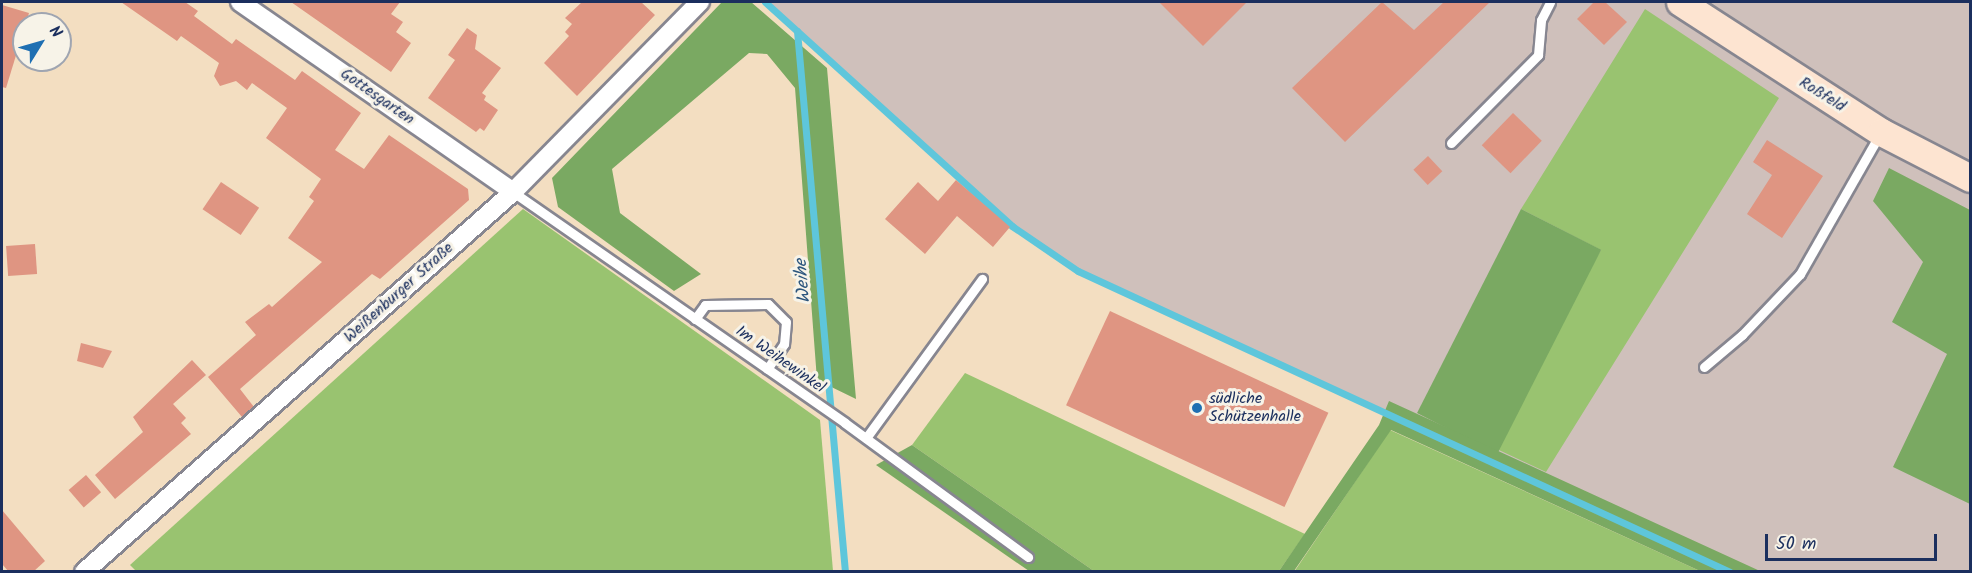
<!DOCTYPE html>
<meta charset="utf-8">
<style>
body{margin:0}
#map{position:relative;width:1972px;height:573px;overflow:hidden;background:#f3dec1;font-family:Kalam,sans-serif}
div>[style]{position:absolute}
.industrial>*{inset:0;background:#cfc0bb}
.green>*{inset:0;background:#99c370}
.forest>*{inset:0;background:#7aa962;transform-origin:0 0}
.stream>*{height:7px;margin:-3.5px;padding:0 3.5px;transform-origin:3.5px;border-radius:3.5px;background:#5ec6db}
.building>*{inset:0;background:#df9582;transform-origin:0 0}
.roads{filter:drop-shadow(2px 0 #878690) drop-shadow(-2px 0 #878690) drop-shadow(0 2px #878690) drop-shadow(0 -2px #878690)}
.lane>*{height:9px;margin:-4.5px;padding:0 4.5px;transform-origin:4.5px;border-radius:4.5px;background:#fff}
.street>*{height:18px;margin:-9px;padding:0 9px;transform-origin:9px;border-radius:9px;background:#fff}
.secondary>*{height:27px;margin:-13.5px;padding:0 13.5px;transform-origin:13.5px;border-radius:13.5px;background:#fde4d1}
.dots>*{width:16px;height:16px;translate:-50% -50%;box-sizing:border-box;border:3px solid #f7f3e8;border-radius:50%}
span{translate:-50% -50%;white-space:nowrap;text-align:center;line-height:1.15;-webkit-text-stroke:6px #f7f3e8;paint-order:stroke}
.street-label{font-size:16px;color:#1b2f5e}
.poi-label{font-size:16px;color:#1b2f5e}
.left{translate:0 -50%;text-align:left}
.water-label{font-size:18px;color:#2c557d;font-style:italic}
.frame{position:absolute;inset:0;border:3px solid #1b2f5e;pointer-events:none}
.north{position:absolute;left:12px;top:12px;width:60px;height:60px;box-sizing:border-box;background:#f7f3e8;border:2px solid #9fa5b1;border-radius:50%;rotate:53deg;font-size:16px;font-weight:700;line-height:24px;text-align:center;color:#1b2f5e}
.north::after{content:'';display:block;margin:auto;width:21px;height:27px;background:#1f6fb2;clip-path:polygon(50% 0,100% 100%,50% 72%,0 100%)}
.scale{position:absolute;left:1765px;top:534px;width:172px;height:27px;box-sizing:border-box;border:3px solid #1b2f5e;border-top:0;padding-left:8px;font-size:18px;line-height:21px;white-space:nowrap;color:#1b2f5e;-webkit-text-stroke:4px #f7f3e8;paint-order:stroke}
</style>
<div id="map">
<div class="industrial">
<div style="clip-path:polygon(765px 2px,1970px 2px,1970px 571px,1730px 571px,1078px 271px,1012px 226px)"></div>
</div>
<div class="green">
<div style="clip-path:polygon(1645px 9px,1779px 98px,1546px 472px,1484px 443px,1601px 250px,1521px 209px)"></div>
<div style="clip-path:polygon(523px 209px,820px 420px,833px 571px,137px 572px,130px 565px)"></div>
<div style="clip-path:polygon(965px 373px,1305px 534px,1279px 571px,1094px 571px,912px 445px)"></div>
<div style="clip-path:polygon(1390px 430px,1700px 571px,1294px 572px)"></div>
</div>
<div class="forest">
<div style="clip-path:polygon(722px 2px,751px 2px,827px 68px,856px 399px,817px 380px,795px 88px,767px 54px,749px 53px,612px 169px,620px 213px,701px 274px,674px 291px,558px 207px,552px 178px)"></div>
<div style="clip-path:polygon(1889px 168px,1970px 210px,1970px 504px,1893px 467px,1947px 354px,1892px 322px,1923px 262px,1873px 201px)"></div>
<div style="left:1521px;top:209px;width:90px;height:229px;rotate:27deg"></div>
<div style="clip-path:polygon(1389px 401px,1760px 571px,1761px 571px,1700px 571px,1391px 430px,1294px 571px,1279px 571px,1379px 425px)"></div>
<div style="clip-path:polygon(912px 445px,1094px 571px,1029px 571px,876px 465px)"></div>
</div>
<div class="stream">
<div style="left:765px;top:2px;width:333px;rotate:42.2deg"></div>
<div style="left:1012px;top:226px;width:80px;rotate:34.3deg"></div>
<div style="left:1078px;top:271px;width:718px;rotate:24.78deg"></div>
<div style="left:797px;top:31px;width:543px;rotate:84.93deg"></div>
</div>
<div class="building">
<div style="clip-path:polygon(121px 2px,185px 2px,198px 11px,194px 16px,232px 44px,236px 39px,295px 80px,302px 71px,361px 113px,335px 150px,364px 169px,389px 135px,468px 189px,469px 200px,380px 279px,372px 274px,240px 389px,254px 407px,242px 417px,208px 377px,256px 335px,245px 322px,269px 304px,272px 307px,322px 262px,288px 238px,314px 201px,309px 197px,321px 179px,266px 138px,287px 108px,252px 83px,247px 90px,236px 81px,220px 86px,214px 76px,219px 63px,181px 36px,177px 41px)"></div>
<div style="clip-path:polygon(291px 2px,400px 2px,391px 14px,403px 22px,396px 32px,411px 43px,391px 72px)"></div>
<div style="clip-path:polygon(582px 2px,641px 2px,655px 15px,577px 96px,544px 63px,569px 36px,565px 32px,572px 24px,565px 18px)"></div>
<div style="clip-path:polygon(1159px 2px,1247px 2px,1203px 46px)"></div>
<div style="clip-path:polygon(1382px 2px,1414px 30px,1444px 2px,1490px 2px,1345px 142px,1292px 88px)"></div>
<div style="clip-path:polygon(1594px 2px,1605px 2px,1627px 22px,1604px 45px,1577px 19px)"></div>
<div style="clip-path:polygon(2px 5px,29px 13px,6px 88px,2px 87px)"></div>
<div style="clip-path:polygon(467px 28px,477px 35px,475px 49px,501px 68px,482px 93px,486px 96px,484px 100px,498px 110px,484px 131px,480px 128px,476px 132px,428px 98px,455px 60px,448px 55px)"></div>
<div style="left:1513px;top:113px;width:40px;height:45px;rotate:44deg"></div>
<div style="clip-path:polygon(1767px 140px,1823px 176px,1782px 238px,1747px 214px,1772px 175px,1753px 162px)"></div>
<div style="left:1428px;top:156px;width:21px;height:20px;rotate:47deg"></div>
<div style="clip-path:polygon(956px 180px,1010px 227px,993px 247px,957px 216px,925px 254px,885px 219px,918px 182px,938px 201px)"></div>
<div style="left:221px;top:182px;width:46px;height:33px;rotate:34deg"></div>
<div style="left:35px;top:244px;width:30px;height:29px;rotate:86deg"></div>
<div style="left:1110px;top:311px;width:241px;height:104px;rotate:25deg"></div>
<div style="clip-path:polygon(81px 343px,112px 351px,103px 368px,77px 361px)"></div>
<div style="clip-path:polygon(192px 360px,206px 375px,173px 404px,186px 418px,181px 423px,191px 434px,115px 499px,95px 475px,143px 432px,133px 417px)"></div>
<div style="left:86px;top:475px;width:23px;height:23px;rotate:49deg"></div>
<div style="clip-path:polygon(2px 510px,45px 561px,33px 572px,9px 572px,2px 564px)"></div>
</div>
<div class="roads">
<div class="lane">
<div style="left:1451px;top:143px;width:124px;rotate:-45.3deg"></div>
<div style="left:1538px;top:55px;width:35px;rotate:-85deg"></div>
<div style="left:1541px;top:20px;width:20px;rotate:-63deg"></div>
<div style="left:513px;top:192px;width:404px;rotate:34.8deg"></div>
<div style="left:845px;top:423px;width:227px;rotate:36.2deg"></div>
<div style="left:695px;top:319px;width:17px;rotate:-54deg"></div>
<div style="left:705px;top:305px;width:63px;rotate:-0.9deg"></div>
<div style="left:768px;top:304px;width:25px;rotate:45deg"></div>
<div style="left:786px;top:322px;width:22px;rotate:95deg"></div>
<div style="left:784px;top:344px;width:30px;rotate:124deg"></div>
<div style="left:1704px;top:367px;width:50px;rotate:-40.1deg"></div>
<div style="left:1742px;top:335px;width:84px;rotate:-46.4deg"></div>
<div style="left:1800px;top:274px;width:161px;rotate:-60.3deg"></div>
<div style="left:866px;top:438px;width:197px;rotate:-53.9deg"></div>
</div>
<div class="street">
<div style="left:240px;top:2px;width:333px;rotate:34.8deg"></div>
<div style="left:84px;top:572px;width:573px;rotate:-41.53deg"></div>
<div style="left:513px;top:192px;width:267px;rotate:-45.5deg"></div>
</div>
<div class="secondary">
<div style="left:1680px;top:2px;width:239px;rotate:32.9deg"></div>
<div style="left:1881px;top:132px;width:100px;rotate:27.3deg"></div>
</div>
</div>
<div class="dots">
<div style="left:1197px;top:408px;background:#1f6fb2"></div>
</div>
<div class="street-label">
<span style="left:1822px;top:95px;rotate:32deg">Roßfeld</span>
<span style="left:377px;top:97px;rotate:35deg">Gottesgarten</span>
<span style="left:399px;top:293px;rotate:-42deg">Weißenburger Straße</span>
<span style="left:780px;top:360px;rotate:35deg">Im Weihewinkel</span>
</div>
<div class="poi-label">
<span class="left" style="left:1209px;top:408px">südliche<br>Schützenhalle</span>
</div>
<div class="water-label">
<span style="left:804px;top:281px;rotate:-95deg">Weihe</span>
</div>
<div class="frame"></div>
<div class="north">N</div>
<div class="scale">50 m</div>
</div>
